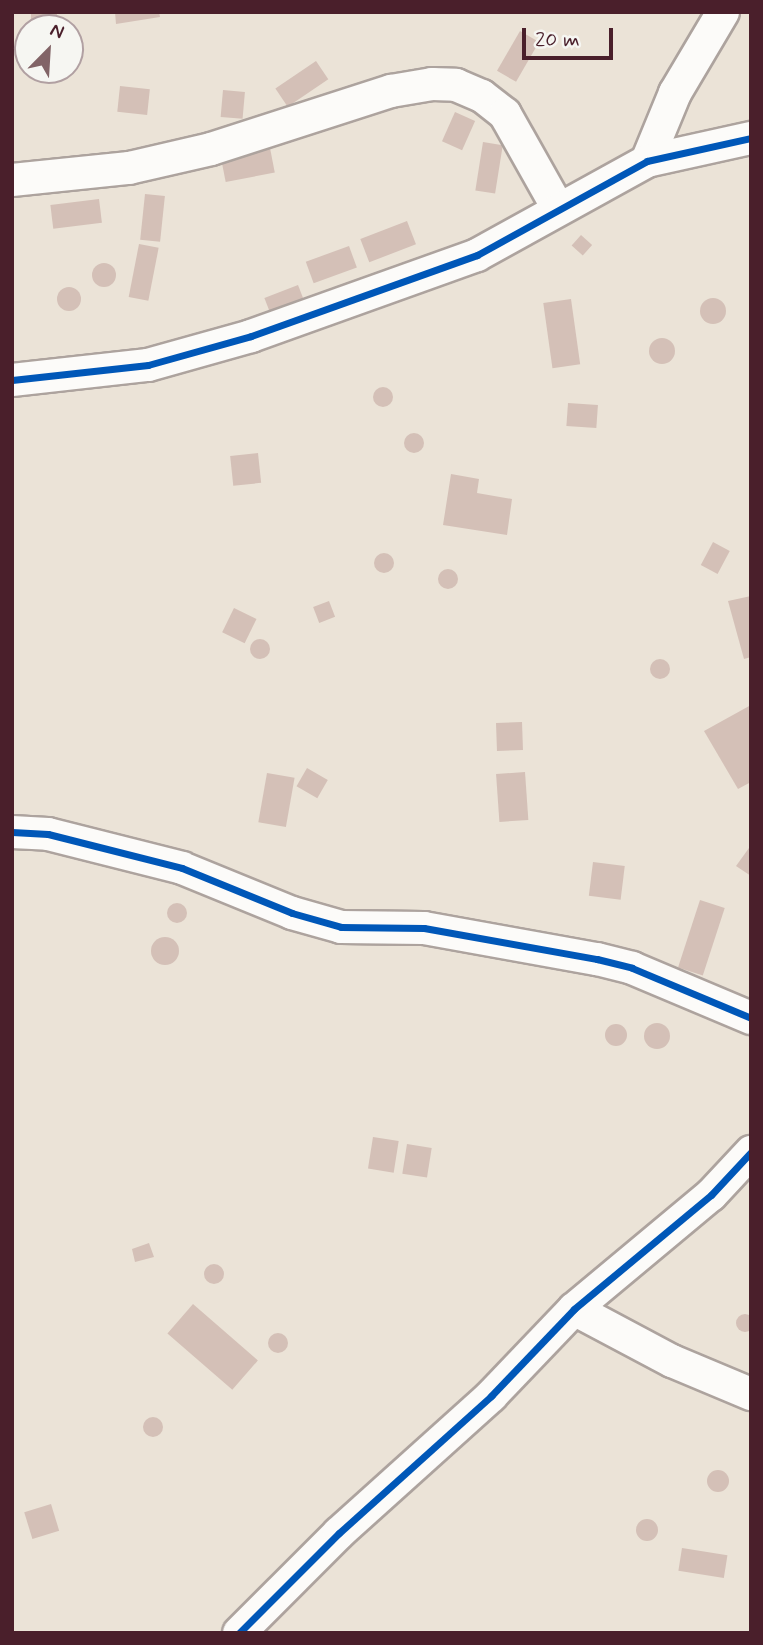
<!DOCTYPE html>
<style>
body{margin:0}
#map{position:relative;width:763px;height:1645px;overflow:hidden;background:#ebe3d7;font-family:Mynerve,sans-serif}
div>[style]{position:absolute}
.building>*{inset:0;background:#d4c0b7;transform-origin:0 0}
.round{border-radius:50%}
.roads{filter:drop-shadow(2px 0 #ada39e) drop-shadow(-2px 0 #ada39e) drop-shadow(0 2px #ada39e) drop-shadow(0 -2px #ada39e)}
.street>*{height:32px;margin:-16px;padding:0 16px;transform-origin:16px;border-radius:16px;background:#fcfbf9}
.cycleway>*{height:7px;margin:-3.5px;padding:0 3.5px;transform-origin:3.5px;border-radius:3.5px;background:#0057b8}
span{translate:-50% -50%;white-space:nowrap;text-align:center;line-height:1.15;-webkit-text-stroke:7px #f6f6f2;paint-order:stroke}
.frame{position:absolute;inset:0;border:14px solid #4a1f2b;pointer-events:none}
.north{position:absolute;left:14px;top:14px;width:70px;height:70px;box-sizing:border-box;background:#f6f6f2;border:2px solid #b1a0a2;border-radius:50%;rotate:24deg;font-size:19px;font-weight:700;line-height:28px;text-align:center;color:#4a1f2b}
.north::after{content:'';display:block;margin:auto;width:24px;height:32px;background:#826467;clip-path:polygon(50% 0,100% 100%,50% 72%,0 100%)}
.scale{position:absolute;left:522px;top:28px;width:91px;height:32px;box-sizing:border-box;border:4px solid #4a1f2b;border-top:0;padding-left:9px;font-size:21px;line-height:24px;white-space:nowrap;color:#4a1f2b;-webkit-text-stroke:5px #f6f6f2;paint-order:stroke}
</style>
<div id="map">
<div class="building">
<div style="left:31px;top:12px;width:26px;height:16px"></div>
<div style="clip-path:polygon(115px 12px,159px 12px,160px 17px,116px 24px)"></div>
<div style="left:520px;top:31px;width:22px;height:46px;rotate:30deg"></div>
<div style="left:316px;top:61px;width:22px;height:49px;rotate:56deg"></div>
<div style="left:120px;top:86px;width:30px;height:26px;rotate:6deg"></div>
<div style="left:223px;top:90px;width:22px;height:27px;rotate:5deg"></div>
<div style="left:455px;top:112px;width:22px;height:32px;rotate:24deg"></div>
<div style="left:483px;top:142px;width:20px;height:49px;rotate:9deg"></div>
<div style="left:270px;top:148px;width:25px;height:50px;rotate:79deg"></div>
<div style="left:145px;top:194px;width:20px;height:46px;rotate:6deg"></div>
<div style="left:99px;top:199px;width:24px;height:49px;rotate:83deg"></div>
<div style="left:407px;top:221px;width:25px;height:50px;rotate:69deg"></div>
<div style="left:581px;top:235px;width:15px;height:14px;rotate:42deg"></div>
<div style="left:139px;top:244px;width:20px;height:54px;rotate:11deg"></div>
<div style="left:349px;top:246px;width:23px;height:46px;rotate:70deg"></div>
<div class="round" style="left:92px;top:263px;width:24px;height:24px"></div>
<div style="left:298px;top:285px;width:17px;height:36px;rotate:69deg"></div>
<div class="round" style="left:57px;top:287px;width:24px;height:24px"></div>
<div class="round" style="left:700px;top:298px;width:26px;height:26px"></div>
<div style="left:571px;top:299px;width:66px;height:28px;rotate:82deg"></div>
<div class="round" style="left:649px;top:338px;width:26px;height:26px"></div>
<div class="round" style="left:373px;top:387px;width:20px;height:20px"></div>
<div style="left:568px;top:403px;width:30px;height:23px;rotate:4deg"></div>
<div class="round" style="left:404px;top:433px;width:20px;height:20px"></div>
<div style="left:258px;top:453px;width:30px;height:28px;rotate:84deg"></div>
<div style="clip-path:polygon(451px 474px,479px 479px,477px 493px,512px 499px,507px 535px,443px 525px)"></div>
<div style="left:713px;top:542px;width:19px;height:26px;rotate:28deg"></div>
<div class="round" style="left:374px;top:553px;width:20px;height:20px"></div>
<div class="round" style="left:438px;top:569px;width:20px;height:20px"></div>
<div style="clip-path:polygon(751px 596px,751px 657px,744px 659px,728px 601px)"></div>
<div style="left:329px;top:601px;width:17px;height:17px;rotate:69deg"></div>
<div style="left:234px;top:608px;width:25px;height:27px;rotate:26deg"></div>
<div class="round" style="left:250px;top:639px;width:20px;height:20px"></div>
<div class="round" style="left:650px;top:659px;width:20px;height:20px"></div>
<div style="clip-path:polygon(751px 705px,751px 782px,738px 789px,704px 731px)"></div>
<div style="left:522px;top:722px;width:28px;height:26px;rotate:88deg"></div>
<div style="left:307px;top:768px;width:24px;height:21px;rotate:30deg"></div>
<div style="left:525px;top:772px;width:48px;height:29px;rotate:86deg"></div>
<div style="left:267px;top:773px;width:28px;height:50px;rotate:10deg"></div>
<div style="clip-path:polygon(749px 848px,751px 849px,751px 876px,736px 866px)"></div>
<div style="left:593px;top:862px;width:32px;height:34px;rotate:7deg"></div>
<div style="left:700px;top:900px;width:26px;height:71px;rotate:18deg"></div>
<div class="round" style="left:167px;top:903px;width:20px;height:20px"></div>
<div class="round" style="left:151px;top:937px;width:28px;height:28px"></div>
<div class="round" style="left:644px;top:1023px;width:26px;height:26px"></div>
<div class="round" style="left:605px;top:1024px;width:22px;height:22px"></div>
<div style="left:373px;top:1137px;width:26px;height:32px;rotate:9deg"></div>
<div style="left:407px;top:1144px;width:25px;height:30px;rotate:9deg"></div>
<div style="clip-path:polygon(149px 1243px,154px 1257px,135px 1262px,132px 1249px)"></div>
<div class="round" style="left:204px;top:1264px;width:20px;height:20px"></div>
<div style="left:193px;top:1304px;width:86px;height:39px;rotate:41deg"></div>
<div class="round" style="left:736px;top:1314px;width:18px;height:18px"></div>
<div class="round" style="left:268px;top:1333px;width:20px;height:20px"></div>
<div class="round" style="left:143px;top:1417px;width:20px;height:20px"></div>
<div class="round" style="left:707px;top:1470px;width:22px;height:22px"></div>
<div style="left:51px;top:1504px;width:28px;height:28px;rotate:73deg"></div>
<div class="round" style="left:636px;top:1519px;width:22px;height:22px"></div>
<div style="left:682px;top:1548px;width:46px;height:23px;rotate:9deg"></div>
</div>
<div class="roads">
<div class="street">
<div style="left:647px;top:161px;width:74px;rotate:-67.6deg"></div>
<div style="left:675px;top:93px;width:94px;rotate:-59.3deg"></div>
<div style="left:12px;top:180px;width:118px;rotate:-5.9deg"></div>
<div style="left:129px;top:168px;width:84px;rotate:-13deg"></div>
<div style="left:211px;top:149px;width:189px;rotate:-17.9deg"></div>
<div style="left:391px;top:91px;width:42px;rotate:-9.7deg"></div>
<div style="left:432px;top:84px;width:24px;rotate:2deg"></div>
<div style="left:456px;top:85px;width:28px;rotate:23deg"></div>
<div style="left:482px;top:96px;width:29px;rotate:38deg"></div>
<div style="left:505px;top:114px;width:108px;rotate:60.6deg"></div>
<div style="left:12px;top:380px;width:137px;rotate:-6.3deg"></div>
<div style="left:148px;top:365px;width:107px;rotate:-15.7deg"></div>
<div style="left:251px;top:336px;width:240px;rotate:-19.7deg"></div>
<div style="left:477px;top:255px;width:194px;rotate:-28.9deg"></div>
<div style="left:647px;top:161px;width:107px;rotate:-12.5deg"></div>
<div style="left:12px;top:832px;width:36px;rotate:3deg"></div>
<div style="left:48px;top:834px;width:138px;rotate:14.2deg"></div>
<div style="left:182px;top:868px;width:119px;rotate:22.2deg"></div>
<div style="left:292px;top:913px;width:51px;rotate:15.9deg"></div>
<div style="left:341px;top:927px;width:83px;rotate:0.7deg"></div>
<div style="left:424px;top:928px;width:176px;rotate:10.2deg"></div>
<div style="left:597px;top:959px;width:36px;rotate:14deg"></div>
<div style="left:632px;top:968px;width:129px;rotate:22.8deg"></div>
<div style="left:574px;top:1309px;width:111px;rotate:28deg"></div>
<div style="left:672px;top:1361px;width:86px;rotate:22.7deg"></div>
<div style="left:239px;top:1633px;width:141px;rotate:-45deg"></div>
<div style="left:339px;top:1533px;width:205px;rotate:-42deg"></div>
<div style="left:491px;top:1396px;width:120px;rotate:-46.3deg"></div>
<div style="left:574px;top:1309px;width:178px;rotate:-39.8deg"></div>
<div style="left:711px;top:1195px;width:59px;rotate:-47.1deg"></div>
</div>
</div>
<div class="cycleway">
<div style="left:12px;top:380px;width:137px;rotate:-6.3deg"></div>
<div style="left:148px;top:365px;width:107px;rotate:-15.7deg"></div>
<div style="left:251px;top:336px;width:240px;rotate:-19.7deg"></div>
<div style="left:477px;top:255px;width:194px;rotate:-28.9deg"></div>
<div style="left:647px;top:161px;width:107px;rotate:-12.5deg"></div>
<div style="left:12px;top:832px;width:36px;rotate:3deg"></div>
<div style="left:48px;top:834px;width:138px;rotate:14.2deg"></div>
<div style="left:182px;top:868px;width:119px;rotate:22.2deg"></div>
<div style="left:292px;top:913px;width:51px;rotate:15.9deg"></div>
<div style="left:341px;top:927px;width:83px;rotate:0.7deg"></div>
<div style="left:424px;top:928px;width:176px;rotate:10.2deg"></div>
<div style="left:597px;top:959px;width:36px;rotate:14deg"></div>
<div style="left:632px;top:968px;width:129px;rotate:22.8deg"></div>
<div style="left:239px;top:1633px;width:141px;rotate:-45deg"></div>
<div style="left:339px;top:1533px;width:205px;rotate:-42deg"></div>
<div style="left:491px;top:1396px;width:120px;rotate:-46.3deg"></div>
<div style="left:574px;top:1309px;width:178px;rotate:-39.8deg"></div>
<div style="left:711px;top:1195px;width:59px;rotate:-47.1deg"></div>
</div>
<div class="frame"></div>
<div class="north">N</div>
<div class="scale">20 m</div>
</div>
